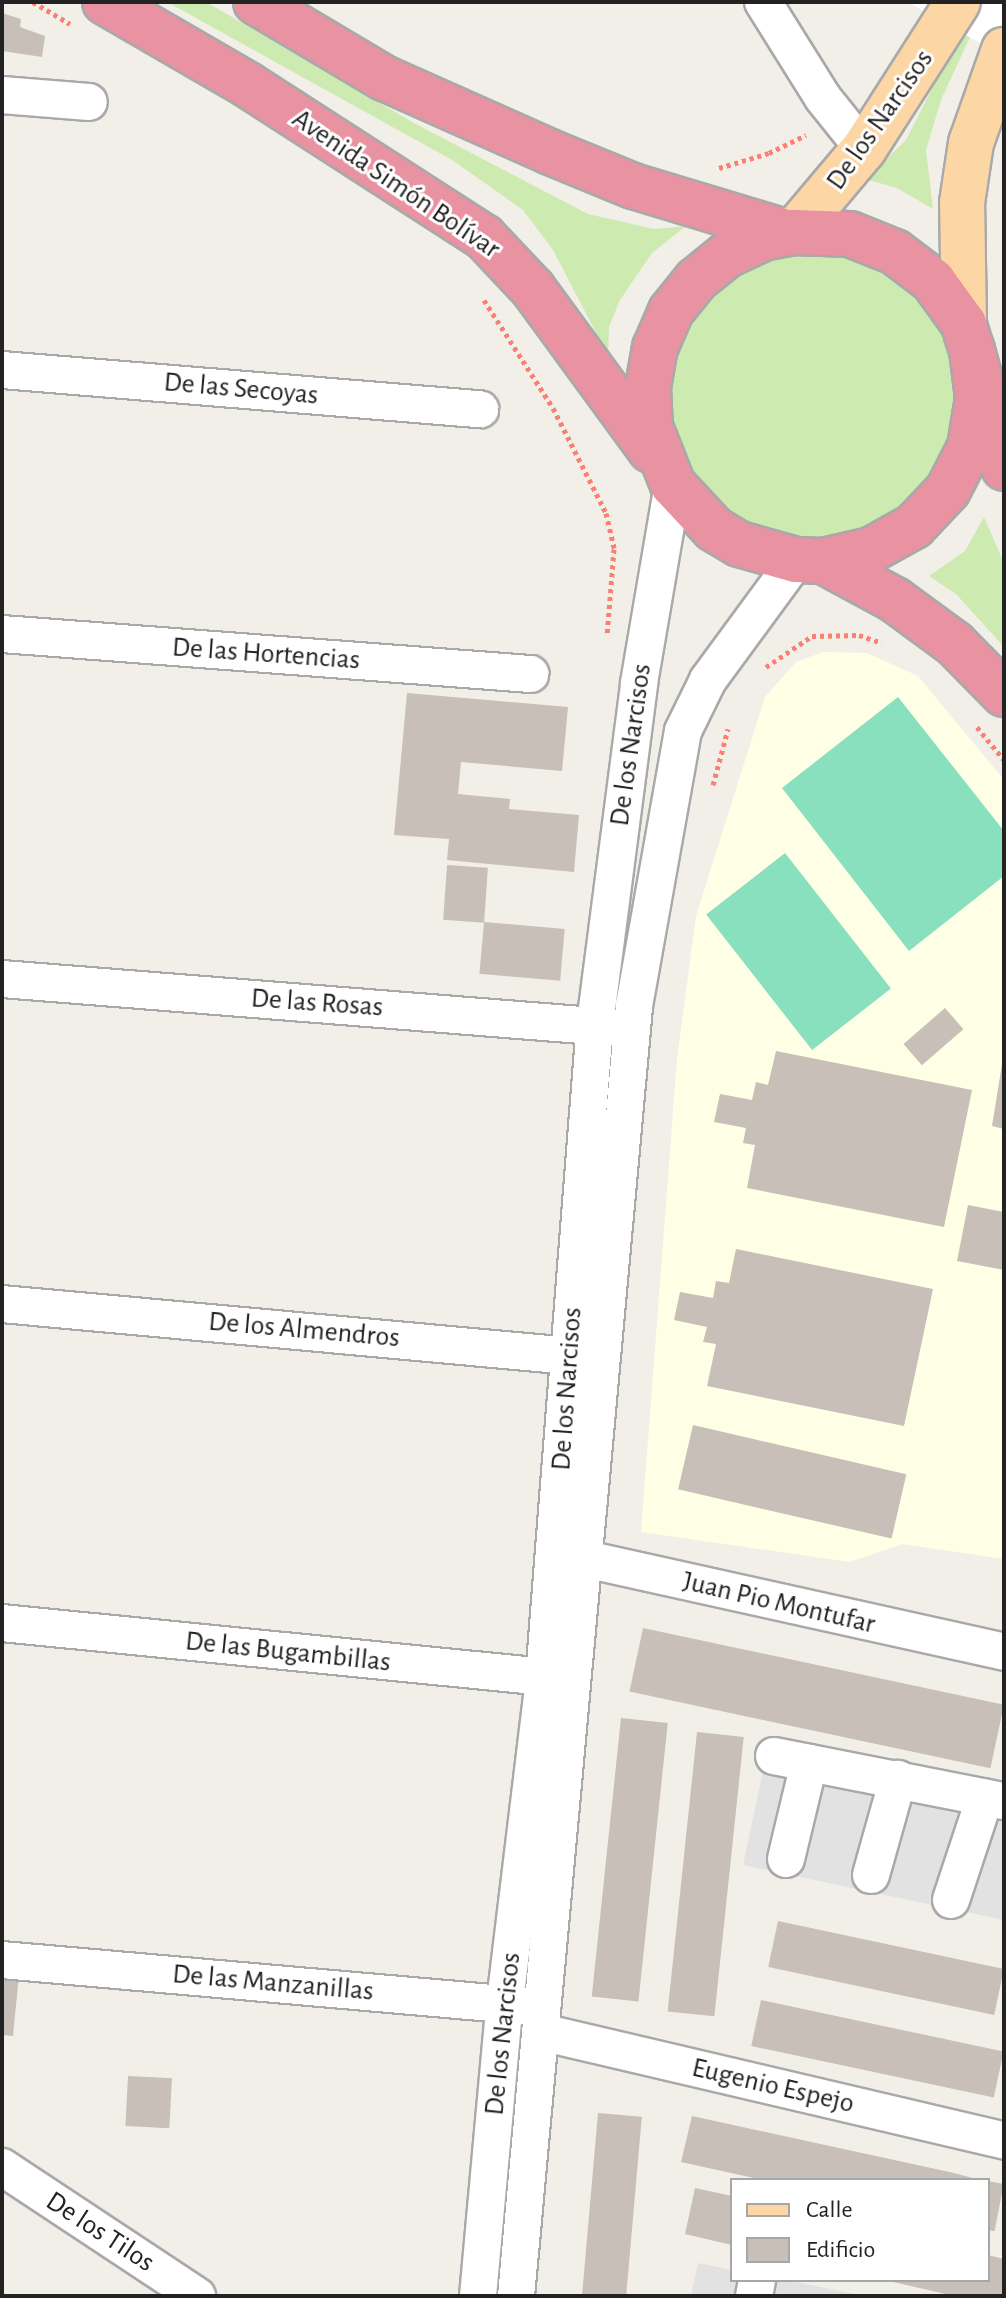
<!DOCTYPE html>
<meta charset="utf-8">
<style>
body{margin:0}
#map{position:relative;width:1006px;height:2298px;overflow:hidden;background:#f2efe9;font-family:"Alegreya Sans",sans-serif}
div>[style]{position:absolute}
.education>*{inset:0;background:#ffffe5}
.grass>*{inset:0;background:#cdebb0}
.round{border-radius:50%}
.pitch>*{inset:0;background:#88e0be;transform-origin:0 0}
.parking>*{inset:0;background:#e2e2e2}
.pier>*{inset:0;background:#fff}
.building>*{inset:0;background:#c7bfb8;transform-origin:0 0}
.path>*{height:5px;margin-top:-2.5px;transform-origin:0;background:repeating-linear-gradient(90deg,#fa8072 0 4px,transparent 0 8px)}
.roads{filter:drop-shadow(2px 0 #a9a9a9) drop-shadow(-2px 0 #a9a9a9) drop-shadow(0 2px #a9a9a9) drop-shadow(0 -2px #a9a9a9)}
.minor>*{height:36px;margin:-18px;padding:0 18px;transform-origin:18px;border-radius:18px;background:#fff}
.major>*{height:44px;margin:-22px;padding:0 22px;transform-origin:22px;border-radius:22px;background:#fcd6a4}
.highway>*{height:44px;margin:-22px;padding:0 22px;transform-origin:22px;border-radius:22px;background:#e892a2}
span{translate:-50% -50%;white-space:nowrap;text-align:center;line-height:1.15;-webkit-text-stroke:6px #fff;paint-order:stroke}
.street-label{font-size:28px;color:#222}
.frame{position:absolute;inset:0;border:4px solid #222;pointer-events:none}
.legend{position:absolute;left:730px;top:2178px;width:260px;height:104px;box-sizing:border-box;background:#fff;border:2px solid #a7a7a7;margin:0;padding:10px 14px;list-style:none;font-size:24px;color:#222}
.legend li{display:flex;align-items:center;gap:16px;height:40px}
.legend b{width:40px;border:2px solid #a7a7a7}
</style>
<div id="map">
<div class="education">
<div style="clip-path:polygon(823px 652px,867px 653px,918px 676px,1004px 780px,1004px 1559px,902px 1544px,850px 1562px,641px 1532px,677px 1059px,696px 916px,765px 697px,796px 662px)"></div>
</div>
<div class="grass">
<div style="clip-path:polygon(167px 2px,206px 2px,414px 123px,588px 214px,654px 229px,686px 226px,652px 253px,620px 300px,609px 327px,608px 356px,553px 250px,523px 210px,452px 160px)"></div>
<div style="clip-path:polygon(974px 6px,983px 9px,941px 100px,926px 150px,933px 209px,897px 188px,865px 179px,906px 140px)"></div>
<div class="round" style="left:664px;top:246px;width:294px;height:294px"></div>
<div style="clip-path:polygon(984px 517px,1004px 563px,1004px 647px,956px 594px,929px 576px,965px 551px)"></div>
</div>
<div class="pitch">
<div style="clip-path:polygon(898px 697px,1004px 831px,1004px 876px,909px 951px,782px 788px)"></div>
<div style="left:785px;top:853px;width:172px;height:100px;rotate:52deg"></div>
</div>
<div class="parking">
<div style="clip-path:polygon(769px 1743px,1004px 1786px,1004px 1920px,743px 1865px)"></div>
<div style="clip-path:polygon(698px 2263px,732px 2270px,732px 2280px,785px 2280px,866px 2296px,691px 2296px)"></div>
</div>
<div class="pier">
<div style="clip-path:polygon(908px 2px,1004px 2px,1004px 57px,945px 23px)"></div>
</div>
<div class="building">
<div style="clip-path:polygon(2px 13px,21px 19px,20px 27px,45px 36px,42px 57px,2px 51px)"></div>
<div style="clip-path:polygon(407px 693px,568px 707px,562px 771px,461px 762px,458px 794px,510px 799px,509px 809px,579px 815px,574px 872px,447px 860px,449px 839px,394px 835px)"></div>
<div style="left:447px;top:865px;width:41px;height:55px;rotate:4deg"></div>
<div style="left:484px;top:922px;width:81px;height:52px;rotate:5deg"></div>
<div style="left:945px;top:1008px;width:28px;height:55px;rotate:49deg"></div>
<div style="clip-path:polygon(776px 1051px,972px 1090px,944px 1227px,747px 1188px,755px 1145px,743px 1143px,746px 1128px,714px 1122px,720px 1094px,752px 1100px,756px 1082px,768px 1085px)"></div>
<div style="clip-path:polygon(1002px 1064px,1004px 1064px,1004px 1129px,992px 1126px)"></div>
<div style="clip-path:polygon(968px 1205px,1004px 1212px,1004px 1270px,957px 1261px)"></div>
<div style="clip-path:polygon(736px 1249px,933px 1289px,904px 1426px,707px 1386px,716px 1344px,703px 1342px,707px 1327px,674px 1320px,680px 1292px,713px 1298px,716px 1281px,729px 1283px)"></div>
<div style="left:693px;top:1425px;width:219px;height:66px;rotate:13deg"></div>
<div style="left:643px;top:1628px;width:369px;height:65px;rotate:12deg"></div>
<div style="left:621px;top:1718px;width:47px;height:280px;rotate:6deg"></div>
<div style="left:697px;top:1732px;width:47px;height:281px;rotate:6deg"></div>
<div style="left:778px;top:1921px;width:231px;height:47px;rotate:12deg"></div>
<div style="clip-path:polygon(2px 1973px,19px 1975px,13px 2036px,2px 2035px)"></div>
<div style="left:761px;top:2000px;width:248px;height:47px;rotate:12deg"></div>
<div style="left:128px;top:2076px;width:44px;height:50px;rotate:3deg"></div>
<div style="left:598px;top:2113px;width:44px;height:184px;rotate:5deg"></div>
<div style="clip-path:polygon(692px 2116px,954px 2173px,980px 2180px,763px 2180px,681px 2162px)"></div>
<div style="left:988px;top:2181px;width:16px;height:48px;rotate:11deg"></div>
<div style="clip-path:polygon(695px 2188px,732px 2196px,732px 2245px,685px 2234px)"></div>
<div style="clip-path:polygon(988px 2255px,1004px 2259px,1004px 2296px,954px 2296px,889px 2281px,988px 2280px)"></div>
</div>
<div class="path">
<div style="left:33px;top:2px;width:43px;rotate:30.7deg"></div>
<div style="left:719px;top:168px;width:52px;rotate:-16.7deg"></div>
<div style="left:769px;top:153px;width:41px;rotate:-25.9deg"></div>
<div style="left:484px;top:300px;width:128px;rotate:57.4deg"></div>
<div style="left:553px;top:408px;width:118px;rotate:63.2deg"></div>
<div style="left:606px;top:513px;width:37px;rotate:77deg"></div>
<div style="left:614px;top:549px;width:87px;rotate:94.6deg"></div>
<div style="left:766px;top:667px;width:55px;rotate:-34deg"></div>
<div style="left:812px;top:636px;width:47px;rotate:-1.2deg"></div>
<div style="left:859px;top:635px;width:24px;rotate:19deg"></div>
<div style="left:977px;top:727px;width:43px;rotate:50.7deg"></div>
<div style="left:713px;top:785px;width:58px;rotate:-75deg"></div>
</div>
<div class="roads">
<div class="minor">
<div style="left:763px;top:2px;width:113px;rotate:58deg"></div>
<div style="left:823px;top:98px;width:65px;rotate:51.2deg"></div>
<div style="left:2px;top:95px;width:87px;rotate:4.6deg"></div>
<div style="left:2px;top:370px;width:480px;rotate:4.7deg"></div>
<div style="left:2px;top:634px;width:530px;rotate:4.33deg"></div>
<div style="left:2px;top:979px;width:619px;rotate:4.54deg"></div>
<div style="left:2px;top:1304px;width:592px;rotate:5.23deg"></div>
<div style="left:563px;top:1554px;width:452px;rotate:12.5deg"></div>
<div style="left:2px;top:1623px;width:566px;rotate:5.68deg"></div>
<div style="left:774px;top:1756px;width:234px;rotate:11.1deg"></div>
<div style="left:786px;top:1859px;width:99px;rotate:-76.5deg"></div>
<div style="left:871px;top:1875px;width:100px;rotate:-74.3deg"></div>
<div style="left:951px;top:1900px;width:108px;rotate:-71.7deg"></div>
<div style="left:2px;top:1960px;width:526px;rotate:5.02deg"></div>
<div style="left:541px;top:2032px;width:476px;rotate:13.2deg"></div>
<div style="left:2px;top:2167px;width:234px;rotate:33.5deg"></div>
<div style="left:478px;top:2296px;width:295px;rotate:-84.8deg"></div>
<div style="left:505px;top:2002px;width:326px;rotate:-83.1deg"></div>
<div style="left:544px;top:1678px;width:656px;rotate:-85.54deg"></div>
<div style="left:595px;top:1024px;width:344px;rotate:-82.6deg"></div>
<div style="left:639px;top:683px;width:201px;rotate:-80.3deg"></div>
<div style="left:516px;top:2296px;width:1295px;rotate:-84.77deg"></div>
<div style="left:634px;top:1006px;width:279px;rotate:-79.9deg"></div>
<div style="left:683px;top:731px;width:57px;rotate:-63.9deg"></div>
<div style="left:708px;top:680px;width:149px;rotate:-53.7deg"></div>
<div style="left:754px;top:2296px;width:15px;rotate:-79deg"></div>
</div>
<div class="major">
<div style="left:794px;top:232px;width:109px;rotate:-49.9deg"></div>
<div style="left:864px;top:149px;width:174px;rotate:-57.4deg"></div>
<div style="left:964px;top:324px;width:121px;rotate:-90.9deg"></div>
<div style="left:962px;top:203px;width:61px;rotate:-81.5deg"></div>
<div style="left:971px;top:143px;width:99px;rotate:-70.5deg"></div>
</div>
<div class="highway">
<div style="left:105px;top:2px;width:165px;rotate:30.1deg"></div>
<div style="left:248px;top:85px;width:281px;rotate:32.8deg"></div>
<div style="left:484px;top:237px;width:71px;rotate:46.7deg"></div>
<div style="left:533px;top:289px;width:200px;rotate:53.8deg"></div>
<div style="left:256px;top:2px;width:149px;rotate:30.7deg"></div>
<div style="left:384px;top:78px;width:182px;rotate:24deg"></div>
<div style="left:550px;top:152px;width:90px;rotate:22.3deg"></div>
<div style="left:633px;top:186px;width:163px;rotate:16.8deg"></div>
<div style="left:972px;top:350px;width:48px;rotate:82.9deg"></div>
<div style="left:978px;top:398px;width:50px;rotate:99.3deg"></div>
<div style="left:970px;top:447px;width:48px;rotate:117.1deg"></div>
<div style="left:948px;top:490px;width:50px;rotate:133.4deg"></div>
<div style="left:914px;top:526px;width:49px;rotate:150.8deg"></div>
<div style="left:871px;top:550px;width:49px;rotate:167.1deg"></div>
<div style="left:823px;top:561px;width:27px;rotate:-178deg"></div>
<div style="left:796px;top:560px;width:59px;rotate:-164.3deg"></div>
<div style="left:739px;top:544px;width:29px;rotate:-149deg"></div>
<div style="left:714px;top:529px;width:60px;rotate:-133deg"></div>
<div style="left:673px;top:485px;width:62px;rotate:-111.6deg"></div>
<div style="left:650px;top:427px;width:40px;rotate:-92.9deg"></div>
<div style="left:648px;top:387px;width:40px;rotate:-80deg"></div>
<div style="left:655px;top:348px;width:40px;rotate:-66.6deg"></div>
<div style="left:671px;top:311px;width:40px;rotate:-51deg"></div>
<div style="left:696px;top:280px;width:40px;rotate:-39deg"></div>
<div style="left:727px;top:255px;width:40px;rotate:-25deg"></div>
<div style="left:763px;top:238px;width:32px;rotate:-11deg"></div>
<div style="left:794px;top:232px;width:56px;rotate:2deg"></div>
<div style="left:850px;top:234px;width:48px;rotate:21.8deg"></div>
<div style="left:895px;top:252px;width:48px;rotate:37.3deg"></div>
<div style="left:933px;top:281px;width:53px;rotate:54.2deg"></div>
<div style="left:964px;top:324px;width:11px;rotate:75deg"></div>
<div style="left:967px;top:335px;width:16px;rotate:72deg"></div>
<div style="left:972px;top:350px;width:122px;rotate:74.8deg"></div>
<div style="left:823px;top:561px;width:82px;rotate:28.4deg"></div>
<div style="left:895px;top:600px;width:74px;rotate:36.3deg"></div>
<div style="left:955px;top:644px;width:70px;rotate:45.6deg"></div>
</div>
</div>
<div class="street-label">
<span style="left:880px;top:120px;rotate:-55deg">De los Narcisos</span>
<span style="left:396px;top:184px;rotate:34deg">Avenida Simón Bolívar</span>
<span style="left:241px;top:389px;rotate:5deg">De las Secoyas</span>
<span style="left:266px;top:654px;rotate:4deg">De las Hortencias</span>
<span style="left:631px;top:745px;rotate:-82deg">De los Narcisos</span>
<span style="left:317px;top:1003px;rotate:4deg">De las Rosas</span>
<span style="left:304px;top:1330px;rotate:5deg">De los Almendros</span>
<span style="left:567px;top:1389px;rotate:-86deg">De los Narcisos</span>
<span style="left:779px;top:1603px;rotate:13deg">Juan Pio Montufar</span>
<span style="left:288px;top:1652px;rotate:6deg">De las Bugambillas</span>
<span style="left:273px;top:1983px;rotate:5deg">De las Manzanillas</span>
<span style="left:503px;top:2034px;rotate:-84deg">De los Narcisos</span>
<span style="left:773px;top:2086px;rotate:13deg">Eugenio Espejo</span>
<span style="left:100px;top:2232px;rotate:33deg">De los Tilos</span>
</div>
<div class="frame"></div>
<ul class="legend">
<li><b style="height:10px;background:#fcd6a4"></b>Calle</li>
<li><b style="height:22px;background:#c7bfb8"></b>Edificio</li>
</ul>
</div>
